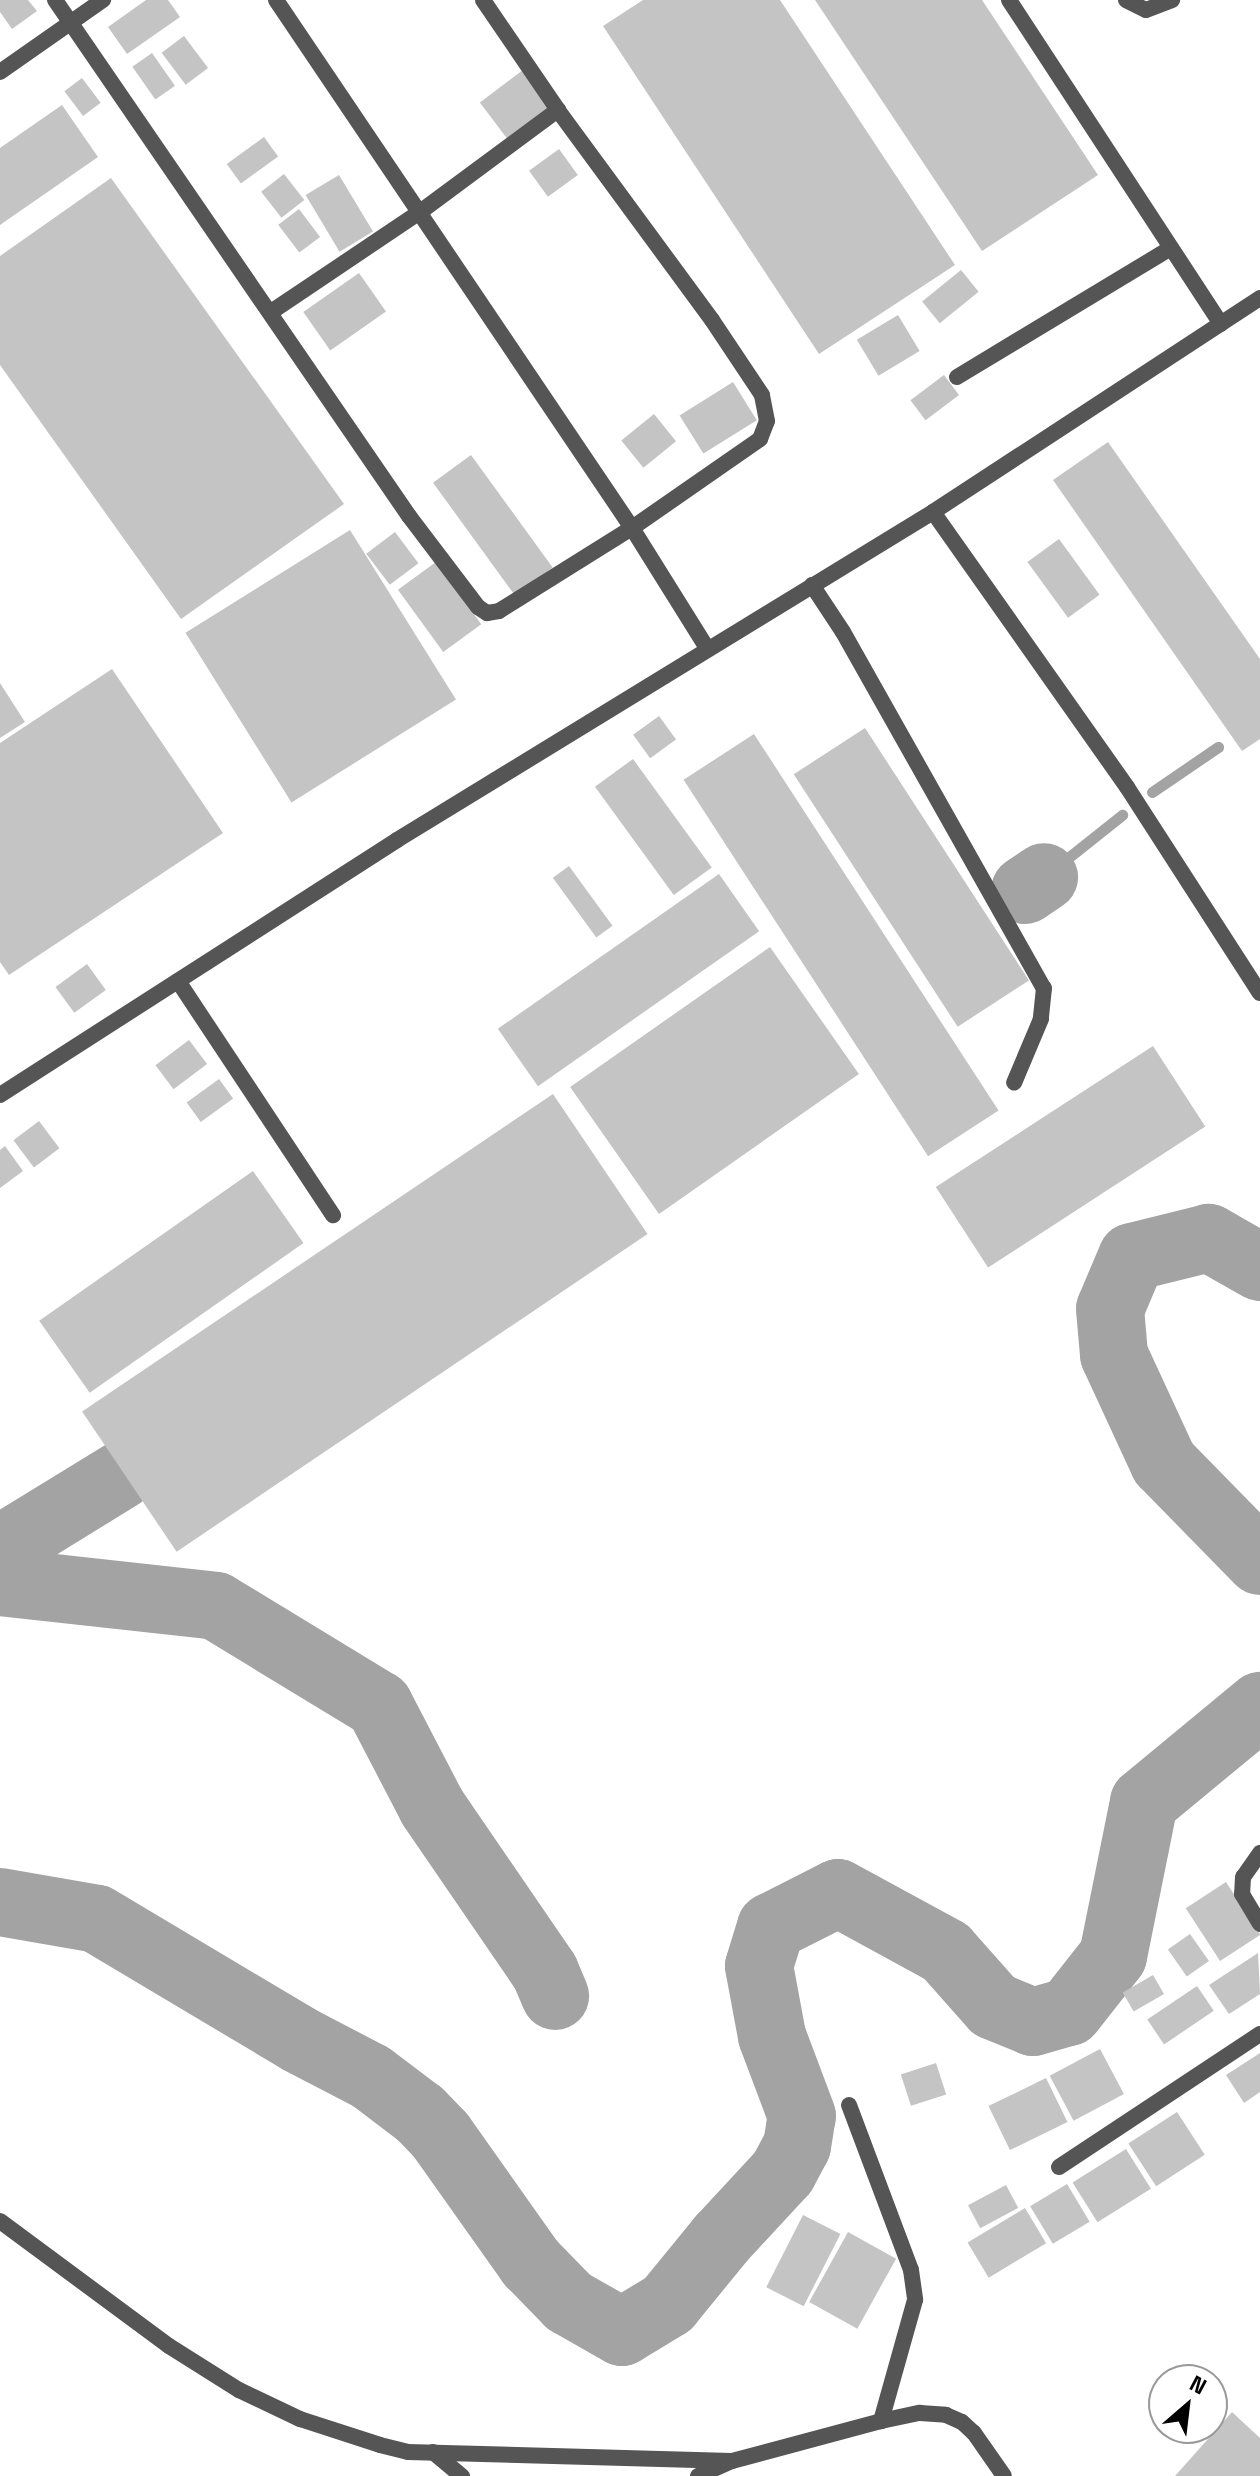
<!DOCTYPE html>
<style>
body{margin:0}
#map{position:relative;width:1260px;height:2476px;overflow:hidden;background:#fff;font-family:"Space Grotesk",sans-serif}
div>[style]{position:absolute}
.stream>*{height:11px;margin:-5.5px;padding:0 5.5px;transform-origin:5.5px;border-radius:5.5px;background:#a3a3a3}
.river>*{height:68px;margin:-34px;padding:0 34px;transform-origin:34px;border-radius:34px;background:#a3a3a3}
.building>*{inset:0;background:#c4c4c4;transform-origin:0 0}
.service>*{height:16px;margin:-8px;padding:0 8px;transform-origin:8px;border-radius:8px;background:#555}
.minor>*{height:16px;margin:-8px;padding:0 8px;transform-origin:8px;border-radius:8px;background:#555}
span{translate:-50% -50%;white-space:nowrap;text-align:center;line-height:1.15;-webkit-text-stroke:8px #fff;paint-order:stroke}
.north{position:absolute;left:1148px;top:2364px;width:80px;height:80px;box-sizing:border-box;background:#fff;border:2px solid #999;border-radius:50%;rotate:28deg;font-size:22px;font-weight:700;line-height:32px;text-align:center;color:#000}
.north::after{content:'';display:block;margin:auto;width:28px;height:36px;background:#000;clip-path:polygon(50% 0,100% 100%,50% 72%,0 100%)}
</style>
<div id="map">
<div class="stream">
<div style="left:1152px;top:792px;width:80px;rotate:-34.3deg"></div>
<div style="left:1044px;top:877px;width:100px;rotate:-38.5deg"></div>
</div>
<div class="river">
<div style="left:1025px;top:890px;width:23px;rotate:-34deg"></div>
<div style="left:1260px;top:1267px;width:59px;rotate:-150.4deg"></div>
<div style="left:1209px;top:1238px;width:79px;rotate:166.1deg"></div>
<div style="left:1132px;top:1257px;width:56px;rotate:112.9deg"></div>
<div style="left:1110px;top:1309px;width:46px;rotate:85deg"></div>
<div style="left:1114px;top:1355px;width:119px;rotate:65.2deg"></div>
<div style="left:1164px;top:1463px;width:137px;rotate:45.6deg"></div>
<div style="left:0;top:1556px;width:15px;rotate:-53deg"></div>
<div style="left:9px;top:1544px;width:132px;rotate:-31.6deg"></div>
<div style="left:0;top:1582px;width:217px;rotate:6.3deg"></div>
<div style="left:216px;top:1606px;width:191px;rotate:31.3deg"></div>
<div style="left:379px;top:1705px;width:115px;rotate:62.5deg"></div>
<div style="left:432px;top:1807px;width:200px;rotate:55.6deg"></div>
<div style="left:545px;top:1972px;width:26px;rotate:67deg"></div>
<div style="left:0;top:1902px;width:98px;rotate:9.9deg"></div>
<div style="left:97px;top:1919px;width:234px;rotate:30.8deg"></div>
<div style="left:298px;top:2039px;width:82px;rotate:27.5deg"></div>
<div style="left:371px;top:2077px;width:61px;rotate:37.1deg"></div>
<div style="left:420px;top:2114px;width:30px;rotate:46deg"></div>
<div style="left:441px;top:2136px;width:156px;rotate:54.7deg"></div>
<div style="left:531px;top:2263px;width:54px;rotate:45.7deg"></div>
<div style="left:569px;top:2302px;width:61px;rotate:29.5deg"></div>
<div style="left:622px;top:2332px;width:54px;rotate:-31.3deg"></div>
<div style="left:668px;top:2304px;width:84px;rotate:-50.8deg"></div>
<div style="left:721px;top:2239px;width:91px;rotate:-47.2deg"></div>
<div style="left:783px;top:2172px;width:30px;rotate:-62deg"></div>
<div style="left:797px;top:2146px;width:30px;rotate:-81deg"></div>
<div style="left:802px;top:2116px;width:85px;rotate:-110.6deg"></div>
<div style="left:772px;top:2036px;width:71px;rotate:-100.5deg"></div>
<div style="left:759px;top:1966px;width:41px;rotate:-72.9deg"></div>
<div style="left:771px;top:1927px;width:75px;rotate:-26.9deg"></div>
<div style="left:838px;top:1893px;width:123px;rotate:28.6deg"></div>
<div style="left:946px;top:1952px;width:72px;rotate:48.4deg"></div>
<div style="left:994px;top:2006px;width:42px;rotate:22.3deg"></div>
<div style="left:1033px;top:2022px;width:37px;rotate:-16deg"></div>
<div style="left:1069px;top:2012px;width:71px;rotate:-51.8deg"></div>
<div style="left:1113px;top:1956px;width:157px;rotate:-78.6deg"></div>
<div style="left:1144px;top:1802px;width:151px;rotate:-39.6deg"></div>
</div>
<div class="building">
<div style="clip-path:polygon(0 0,28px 0,37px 11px,12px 29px,0 12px)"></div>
<div style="clip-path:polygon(146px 0,168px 0,180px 17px,127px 54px,108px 27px)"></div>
<div style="clip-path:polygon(643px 0,780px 0,955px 265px,819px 354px,603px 26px)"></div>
<div style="clip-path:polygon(815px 0,982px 0,1098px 175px,982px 251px)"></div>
<div style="left:184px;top:36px;width:40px;height:28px;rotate:53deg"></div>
<div style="left:152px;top:53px;width:40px;height:24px;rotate:55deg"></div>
<div style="left:523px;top:70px;width:48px;height:54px;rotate:53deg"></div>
<div style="left:82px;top:78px;width:31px;height:22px;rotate:53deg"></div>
<div style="clip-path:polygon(62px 105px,98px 157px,0 225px,0 148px)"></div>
<div style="left:264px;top:137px;width:24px;height:46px;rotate:54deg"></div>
<div style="left:559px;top:149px;width:32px;height:37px;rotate:54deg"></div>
<div style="left:284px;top:174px;width:33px;height:29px;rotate:52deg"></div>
<div style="left:339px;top:175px;width:66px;height:39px;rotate:59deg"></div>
<div style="clip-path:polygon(111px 178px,344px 504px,181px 619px,0 365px,0 256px)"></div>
<div style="left:299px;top:209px;width:35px;height:26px;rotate:53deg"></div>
<div style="left:961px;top:270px;width:28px;height:50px;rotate:51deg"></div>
<div style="left:359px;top:273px;width:47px;height:68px;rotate:55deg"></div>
<div style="left:898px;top:315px;width:42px;height:48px;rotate:59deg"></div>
<div style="left:944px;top:375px;width:25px;height:42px;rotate:53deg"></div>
<div style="left:733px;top:382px;width:45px;height:63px;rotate:58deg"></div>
<div style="left:654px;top:414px;width:35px;height:42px;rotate:51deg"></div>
<div style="clip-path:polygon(1108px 442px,1260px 659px,1260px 739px,1242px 751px,1053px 480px)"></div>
<div style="left:471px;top:455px;width:139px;height:47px;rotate:54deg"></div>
<div style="left:350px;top:530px;width:200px;height:194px;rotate:58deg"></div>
<div style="left:395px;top:532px;width:39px;height:36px;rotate:53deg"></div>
<div style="left:1059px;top:539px;width:69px;height:39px;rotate:54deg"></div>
<div style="left:436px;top:562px;width:77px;height:47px;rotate:54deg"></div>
<div style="clip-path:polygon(112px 669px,223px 833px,9px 975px,0 962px,0 743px)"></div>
<div style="clip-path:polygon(0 683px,25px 722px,0 738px)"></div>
<div style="left:659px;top:716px;width:29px;height:32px;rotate:54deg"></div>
<div style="left:865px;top:728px;width:301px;height:85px;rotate:57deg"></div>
<div style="left:754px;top:734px;width:449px;height:84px;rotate:57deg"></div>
<div style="left:633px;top:759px;width:134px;height:47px;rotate:54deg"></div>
<div style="left:569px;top:866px;width:74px;height:20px;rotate:54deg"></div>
<div style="left:719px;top:874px;width:70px;height:270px;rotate:55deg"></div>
<div style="left:770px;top:947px;width:155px;height:244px;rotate:55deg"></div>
<div style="left:87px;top:964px;width:32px;height:39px;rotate:54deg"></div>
<div style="left:189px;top:1040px;width:30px;height:42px;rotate:53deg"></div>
<div style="left:1153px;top:1046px;width:96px;height:259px;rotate:57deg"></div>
<div style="left:219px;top:1079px;width:24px;height:40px;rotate:54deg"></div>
<div style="left:553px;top:1094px;width:169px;height:568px;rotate:56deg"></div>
<div style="left:39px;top:1121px;width:34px;height:32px;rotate:53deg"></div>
<div style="clip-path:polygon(5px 1146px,23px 1171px,0 1188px,0 1150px)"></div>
<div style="left:253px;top:1171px;width:88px;height:261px;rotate:55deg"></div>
<div style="left:1226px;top:1882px;width:63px;height:48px;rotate:57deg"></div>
<div style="left:1190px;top:1934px;width:33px;height:27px;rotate:55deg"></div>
<div style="clip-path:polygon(1258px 1953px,1260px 1994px,1229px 2014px,1209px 1985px)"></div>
<div style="left:1153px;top:1975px;width:22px;height:35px;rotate:60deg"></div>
<div style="left:1197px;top:1986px;width:30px;height:60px;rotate:56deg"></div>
<div style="left:1100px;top:2049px;width:51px;height:57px;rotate:62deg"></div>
<div style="clip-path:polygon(1260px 2053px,1260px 2092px,1244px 2103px,1226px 2075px)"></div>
<div style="left:936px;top:2063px;width:33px;height:37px;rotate:72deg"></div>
<div style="left:1046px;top:2078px;width:49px;height:64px;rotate:64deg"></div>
<div style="left:1177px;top:2112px;width:51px;height:58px;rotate:57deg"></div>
<div style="left:1126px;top:2149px;width:47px;height:63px;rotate:58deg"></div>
<div style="left:1067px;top:2184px;width:44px;height:43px;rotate:59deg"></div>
<div style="left:1006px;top:2185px;width:26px;height:43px;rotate:62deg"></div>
<div style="left:1025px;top:2208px;width:41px;height:67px;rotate:59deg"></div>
<div style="left:803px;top:2215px;width:42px;height:81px;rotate:27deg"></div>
<div style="left:848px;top:2232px;width:55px;height:80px;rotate:29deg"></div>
<div style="clip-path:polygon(1232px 2412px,1260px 2438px,1260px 2476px,1175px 2476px)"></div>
</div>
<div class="service">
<div style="left:1009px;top:0;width:387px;rotate:56.8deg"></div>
<div style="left:1126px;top:0;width:22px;rotate:27deg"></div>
<div style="left:1146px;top:10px;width:28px;rotate:-21deg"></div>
<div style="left:957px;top:377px;width:248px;rotate:-31.1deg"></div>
<div style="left:812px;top:585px;width:56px;rotate:56.6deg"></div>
<div style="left:843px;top:632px;width:409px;rotate:60.6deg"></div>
<div style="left:1044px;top:988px;width:31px;rotate:96deg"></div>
<div style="left:1041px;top:1019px;width:69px;rotate:112.9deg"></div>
<div style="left:178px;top:981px;width:281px;rotate:56.5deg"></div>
</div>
<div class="minor">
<div style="left:55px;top:0;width:626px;rotate:55.55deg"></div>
<div style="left:409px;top:516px;width:114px;rotate:52.8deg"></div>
<div style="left:478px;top:607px;width:11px;rotate:34deg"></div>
<div style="left:487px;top:613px;width:12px;rotate:-9deg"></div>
<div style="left:499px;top:611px;width:157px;rotate:-32deg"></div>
<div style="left:632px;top:528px;width:156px;rotate:-34.8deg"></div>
<div style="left:760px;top:439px;width:19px;rotate:-69deg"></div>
<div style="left:767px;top:421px;width:26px;rotate:-101deg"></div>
<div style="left:762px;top:395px;width:90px;rotate:-123.7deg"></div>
<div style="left:712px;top:320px;width:260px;rotate:-126.3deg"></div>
<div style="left:558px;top:110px;width:133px;rotate:-124.3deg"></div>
<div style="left:276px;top:0;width:637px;rotate:56.01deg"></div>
<div style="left:632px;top:528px;width:142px;rotate:58deg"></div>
<div style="left:0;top:72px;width:126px;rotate:-35deg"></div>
<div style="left:271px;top:312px;width:179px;rotate:-33.9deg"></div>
<div style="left:420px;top:212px;width:172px;rotate:-36.5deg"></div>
<div style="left:933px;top:512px;width:337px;rotate:54.8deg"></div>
<div style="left:1127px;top:787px;width:245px;rotate:57.2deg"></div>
<div style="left:0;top:1095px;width:472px;rotate:-32.7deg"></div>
<div style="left:397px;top:840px;width:628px;rotate:-31.46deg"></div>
<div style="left:933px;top:512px;width:391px;rotate:-33.2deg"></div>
<div style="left:1260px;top:1853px;width:29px;rotate:125deg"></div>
<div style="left:1243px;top:1877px;width:17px;rotate:93deg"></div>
<div style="left:1242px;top:1894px;width:35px;rotate:59deg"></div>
<div style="left:849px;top:2105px;width:176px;rotate:69.4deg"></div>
<div style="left:911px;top:2270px;width:30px;rotate:82deg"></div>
<div style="left:915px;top:2300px;width:126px;rotate:105.7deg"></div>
<div style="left:1059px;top:2167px;width:241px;rotate:-33.5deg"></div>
<div style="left:0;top:2221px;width:210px;rotate:36.5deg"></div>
<div style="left:169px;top:2346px;width:83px;rotate:32.2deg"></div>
<div style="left:239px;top:2390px;width:68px;rotate:25.4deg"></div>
<div style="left:300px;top:2419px;width:84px;rotate:18deg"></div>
<div style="left:380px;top:2445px;width:29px;rotate:14deg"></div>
<div style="left:408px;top:2452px;width:324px;rotate:1.6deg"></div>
<div style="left:732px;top:2461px;width:154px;rotate:-15deg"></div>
<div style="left:881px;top:2421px;width:40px;rotate:-12deg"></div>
<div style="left:920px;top:2413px;width:26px;rotate:4deg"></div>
<div style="left:946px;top:2415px;width:17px;rotate:24deg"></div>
<div style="left:962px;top:2422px;width:16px;rotate:43deg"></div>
<div style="left:974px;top:2433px;width:52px;rotate:55.1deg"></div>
<div style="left:433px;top:2452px;width:38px;rotate:40deg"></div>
<div style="left:698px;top:2476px;width:34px;rotate:-24deg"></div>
</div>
<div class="north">N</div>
</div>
